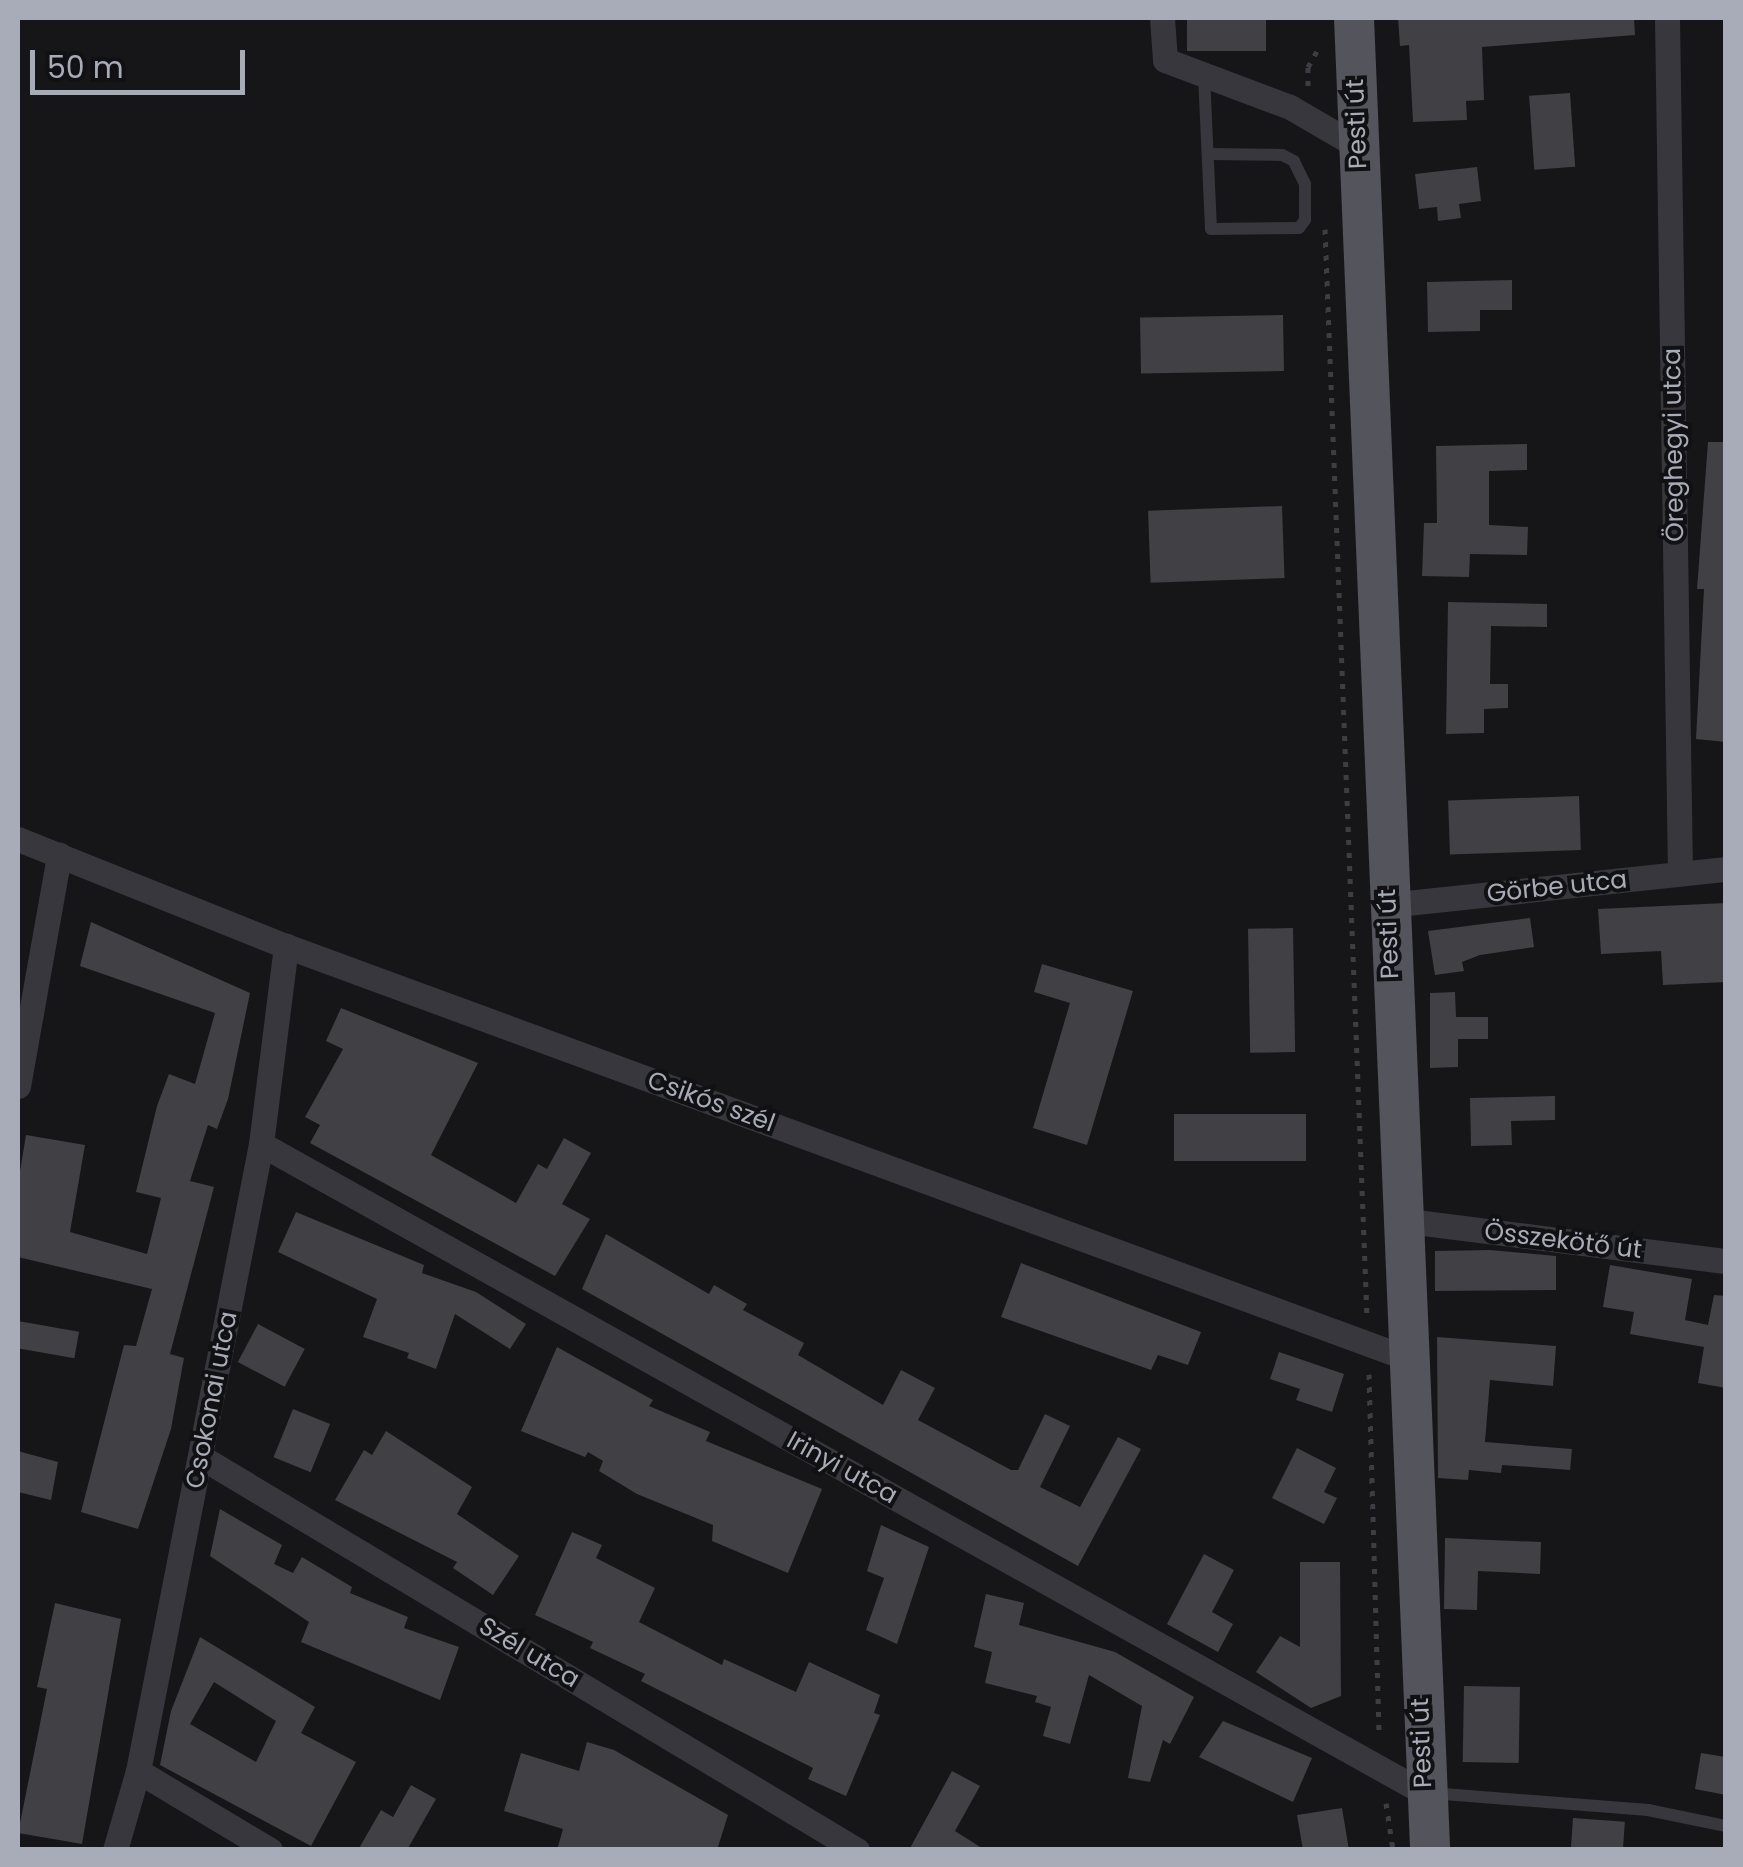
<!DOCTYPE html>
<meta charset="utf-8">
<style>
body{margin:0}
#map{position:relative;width:1743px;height:1867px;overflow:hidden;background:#161618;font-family:Poppins,sans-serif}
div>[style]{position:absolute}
.building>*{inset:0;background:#404045;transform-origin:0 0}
.path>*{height:5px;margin-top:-2.5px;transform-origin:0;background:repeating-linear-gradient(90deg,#3d3e44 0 5px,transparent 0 13px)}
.service>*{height:12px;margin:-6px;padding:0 6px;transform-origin:6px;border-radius:6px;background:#37373d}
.minor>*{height:25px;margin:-12.5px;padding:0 12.5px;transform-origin:12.5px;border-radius:12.5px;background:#37373d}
.primary>*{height:40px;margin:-20px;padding:0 20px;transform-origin:20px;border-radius:20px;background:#53545c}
span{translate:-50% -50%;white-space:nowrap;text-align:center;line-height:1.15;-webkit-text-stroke:8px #111113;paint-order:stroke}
.street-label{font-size:25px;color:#a8abb8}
.frame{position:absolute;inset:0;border:20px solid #a8abb8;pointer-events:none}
.scale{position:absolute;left:30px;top:50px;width:215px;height:45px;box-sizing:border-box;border:5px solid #a8abb8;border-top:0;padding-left:12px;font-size:30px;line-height:35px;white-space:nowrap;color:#a8abb8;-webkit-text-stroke:8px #111113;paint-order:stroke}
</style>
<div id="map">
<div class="building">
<div style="left:1187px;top:18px;width:79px;height:33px"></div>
<div style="clip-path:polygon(1398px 18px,1634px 18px,1635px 35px,1482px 47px,1484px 100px,1466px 101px,1467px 120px,1413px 122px,1409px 45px,1400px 46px)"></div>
<div style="left:1570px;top:93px;width:74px;height:41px;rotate:86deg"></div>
<div style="clip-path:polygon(1477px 167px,1481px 201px,1459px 204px,1461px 218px,1438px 221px,1437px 207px,1419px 209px,1415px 174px)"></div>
<div style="clip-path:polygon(1512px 280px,1512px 310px,1480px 310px,1480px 331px,1428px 332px,1427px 282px)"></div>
<div style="left:1283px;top:315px;width:56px;height:143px;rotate:89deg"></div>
<div style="clip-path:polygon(1708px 442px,1726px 442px,1726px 742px,1696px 739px,1704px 589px,1697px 589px)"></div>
<div style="clip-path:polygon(1527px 444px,1527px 470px,1489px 471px,1489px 525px,1528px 527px,1527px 555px,1470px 554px,1469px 577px,1422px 576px,1424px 523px,1437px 523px,1436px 446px)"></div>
<div style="left:1282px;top:506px;width:72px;height:134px;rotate:88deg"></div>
<div style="clip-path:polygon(1448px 602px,1547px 604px,1547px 627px,1491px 626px,1490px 684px,1508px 684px,1508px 708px,1484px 709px,1484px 733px,1446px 734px)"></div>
<div style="left:1579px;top:796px;width:54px;height:131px;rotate:88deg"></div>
<div style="clip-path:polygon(1726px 903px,1726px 982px,1663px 985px,1661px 951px,1601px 954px,1598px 909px)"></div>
<div style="clip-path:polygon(1530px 918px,1534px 947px,1480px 955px,1462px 962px,1464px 971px,1435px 975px,1428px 931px)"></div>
<div style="clip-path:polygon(91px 922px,250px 993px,228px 1099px,217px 1129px,208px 1125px,190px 1181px,214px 1187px,170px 1354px,184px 1358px,171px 1429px,138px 1529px,81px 1512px,124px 1345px,136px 1346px,152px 1289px,18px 1257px,18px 1183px,26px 1135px,85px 1145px,70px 1232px,147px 1254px,161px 1198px,136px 1192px,157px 1106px,169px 1074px,195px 1084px,215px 1013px,80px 966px)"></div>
<div style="left:1293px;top:928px;width:124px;height:45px;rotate:89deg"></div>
<div style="clip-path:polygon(1042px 964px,1133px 991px,1087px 1145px,1033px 1128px,1070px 1003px,1034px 992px)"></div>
<div style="clip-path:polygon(1455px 992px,1456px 1017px,1488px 1017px,1488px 1039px,1458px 1039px,1458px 1067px,1430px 1068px,1430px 993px)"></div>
<div style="clip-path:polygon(341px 1008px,478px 1063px,431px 1155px,516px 1203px,538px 1164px,547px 1169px,564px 1138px,591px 1153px,562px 1204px,590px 1219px,555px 1276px,310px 1143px,320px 1125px,305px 1117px,343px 1049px,326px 1041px)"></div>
<div style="clip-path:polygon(1555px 1096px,1555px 1120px,1511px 1121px,1512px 1145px,1471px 1146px,1470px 1098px)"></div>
<div style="left:1306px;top:1114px;width:47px;height:132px;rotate:90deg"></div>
<div style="clip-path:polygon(296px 1212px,424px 1265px,422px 1273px,476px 1292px,526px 1324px,510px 1349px,455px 1314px,436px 1369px,407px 1358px,409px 1353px,363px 1337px,377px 1299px,278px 1252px)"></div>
<div style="clip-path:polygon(606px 1234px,709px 1294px,714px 1285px,747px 1304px,743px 1310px,804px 1343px,798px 1355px,883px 1405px,901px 1370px,935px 1388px,918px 1420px,1011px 1470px,1018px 1470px,1045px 1414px,1070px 1426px,1040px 1487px,1080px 1507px,1118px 1437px,1141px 1449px,1078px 1566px,582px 1289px)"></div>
<div style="clip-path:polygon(1490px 1250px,1556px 1256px,1556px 1290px,1435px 1291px,1435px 1251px)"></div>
<div style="clip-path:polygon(1021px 1263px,1201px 1332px,1188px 1365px,1158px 1355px,1151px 1370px,1001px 1317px)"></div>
<div style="clip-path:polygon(1610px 1265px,1692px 1279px,1685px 1320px,1708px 1325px,1714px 1295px,1726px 1296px,1726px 1388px,1698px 1383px,1704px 1347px,1630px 1334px,1634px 1312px,1603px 1307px)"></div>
<div style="left:18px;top:1321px;width:62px;height:27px;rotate:10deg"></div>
<div style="left:258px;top:1324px;width:53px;height:43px;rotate:28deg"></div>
<div style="clip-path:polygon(1437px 1337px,1556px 1346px,1553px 1386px,1490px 1380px,1485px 1442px,1572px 1449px,1570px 1470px,1502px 1465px,1501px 1473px,1469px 1470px,1468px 1480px,1438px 1478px)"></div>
<div style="clip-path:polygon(557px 1347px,653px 1400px,649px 1406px,710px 1432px,706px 1441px,822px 1489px,788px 1573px,712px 1541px,713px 1525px,637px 1494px,599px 1471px,603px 1461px,588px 1452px,585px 1457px,521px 1431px)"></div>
<div style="clip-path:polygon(1279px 1352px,1344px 1374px,1332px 1412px,1296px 1400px,1300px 1389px,1270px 1379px)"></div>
<div style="left:293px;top:1409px;width:40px;height:52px;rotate:22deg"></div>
<div style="clip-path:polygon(386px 1431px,472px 1487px,457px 1514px,519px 1556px,493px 1595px,453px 1568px,457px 1562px,335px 1500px,364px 1450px,372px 1455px)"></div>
<div style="clip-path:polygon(1297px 1448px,1336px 1468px,1324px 1492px,1337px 1498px,1324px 1524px,1272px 1498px)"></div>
<div style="clip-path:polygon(18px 1451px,58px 1462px,51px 1500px,18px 1492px)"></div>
<div style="clip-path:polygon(220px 1509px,282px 1545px,274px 1564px,293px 1573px,302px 1557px,352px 1587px,350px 1593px,408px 1617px,404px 1628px,459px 1647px,440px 1700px,301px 1642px,309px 1622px,210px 1556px)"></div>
<div style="clip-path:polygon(881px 1525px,929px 1547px,897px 1644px,866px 1630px,884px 1578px,867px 1571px)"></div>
<div style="clip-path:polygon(572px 1532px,602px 1545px,596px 1558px,655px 1588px,639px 1622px,722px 1665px,724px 1659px,796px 1692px,809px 1662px,880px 1695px,874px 1713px,880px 1715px,846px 1796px,808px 1779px,813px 1768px,641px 1681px,645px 1674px,590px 1648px,593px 1642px,535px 1615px)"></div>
<div style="clip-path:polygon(1445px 1538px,1541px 1542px,1540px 1574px,1478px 1571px,1477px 1610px,1444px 1609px)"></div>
<div style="clip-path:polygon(1204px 1554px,1234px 1570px,1212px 1612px,1233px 1624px,1218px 1652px,1167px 1624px)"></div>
<div style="clip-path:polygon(1300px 1562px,1340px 1562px,1341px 1696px,1311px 1708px,1256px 1672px,1280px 1636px,1300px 1647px)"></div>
<div style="clip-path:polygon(986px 1594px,1024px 1603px,1019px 1625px,1115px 1652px,1194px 1697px,1170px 1744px,1163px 1740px,1150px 1782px,1128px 1778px,1142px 1706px,1089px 1675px,1070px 1744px,1043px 1736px,1051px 1707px,1035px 1702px,1037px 1696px,985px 1683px,992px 1652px,974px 1647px)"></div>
<div style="clip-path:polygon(55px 1603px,121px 1619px,82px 1844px,18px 1833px,47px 1689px,37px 1687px)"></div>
<div style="clip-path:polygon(evenodd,200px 1637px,315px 1707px,301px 1733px,356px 1762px,311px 1846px,160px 1765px,171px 1711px,200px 1637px,214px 1682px,276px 1721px,256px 1762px,190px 1724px,214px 1682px)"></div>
<div style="left:1464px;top:1686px;width:56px;height:76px;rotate:1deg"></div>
<div style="clip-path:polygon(1223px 1721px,1312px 1758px,1293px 1802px,1199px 1757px)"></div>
<div style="clip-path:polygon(587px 1742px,614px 1750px,728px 1815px,717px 1850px,557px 1850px,563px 1829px,504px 1811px,521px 1753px,579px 1771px)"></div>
<div style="clip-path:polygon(1701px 1753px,1726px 1757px,1726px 1795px,1695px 1789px)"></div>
<div style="clip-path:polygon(952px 1771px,980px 1786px,955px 1831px,985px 1850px,909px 1850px)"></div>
<div style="clip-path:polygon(411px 1785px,436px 1799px,407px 1850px,358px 1850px,381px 1810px,393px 1817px)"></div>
<div style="clip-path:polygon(1342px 1808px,1349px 1850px,1303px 1850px,1297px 1815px)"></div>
<div style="left:1573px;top:1818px;width:52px;height:32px;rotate:4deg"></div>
</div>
<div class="path">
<div style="left:1308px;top:86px;width:19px;rotate:-90deg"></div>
<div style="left:1308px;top:67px;width:25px;rotate:-61deg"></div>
<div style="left:1325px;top:229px;width:1090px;rotate:87.79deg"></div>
<div style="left:1369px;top:1374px;width:363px;rotate:88.4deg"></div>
<div style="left:1386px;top:1803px;width:48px;rotate:81.5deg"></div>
</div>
<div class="service">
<div style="left:1204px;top:75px;width:154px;rotate:87.4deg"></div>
<div style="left:1211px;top:229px;width:88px;rotate:-0.7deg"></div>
<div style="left:1299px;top:228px;width:10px;rotate:-53deg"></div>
<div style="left:1305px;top:220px;width:36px;rotate:-90deg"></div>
<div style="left:1305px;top:184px;width:25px;rotate:-116deg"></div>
<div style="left:1294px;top:161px;width:13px;rotate:-153deg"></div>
<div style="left:1282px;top:155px;width:74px;rotate:-179.2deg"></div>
<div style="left:1431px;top:1793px;width:218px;rotate:4.5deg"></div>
<div style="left:1648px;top:1810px;width:80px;rotate:11.6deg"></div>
</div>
<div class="minor">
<div style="left:1162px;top:18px;width:42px;rotate:85.9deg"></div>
<div style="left:1165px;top:60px;width:134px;rotate:20.6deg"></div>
<div style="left:1290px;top:107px;width:78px;rotate:30.2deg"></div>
<div style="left:1667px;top:18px;width:855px;rotate:89.13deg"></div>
<div style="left:18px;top:839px;width:289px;rotate:21.8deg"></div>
<div style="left:286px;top:946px;width:1194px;rotate:20.18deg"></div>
<div style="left:1388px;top:905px;width:340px;rotate:-6.1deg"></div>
<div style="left:18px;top:1086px;width:235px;rotate:-79.9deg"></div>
<div style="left:261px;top:1144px;width:1330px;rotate:29.15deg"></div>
<div style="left:1400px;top:1220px;width:329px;rotate:7.2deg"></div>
<div style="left:201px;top:1457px;width:765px;rotate:30.93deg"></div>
<div style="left:138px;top:1771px;width:154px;rotate:30.9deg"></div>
<div style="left:115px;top:1850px;width:82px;rotate:-73.8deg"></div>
<div style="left:138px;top:1771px;width:639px;rotate:-78.9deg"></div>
<div style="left:261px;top:1144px;width:200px;rotate:-82.8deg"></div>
</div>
<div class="primary">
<div style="left:1354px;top:18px;width:1834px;rotate:87.62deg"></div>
</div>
<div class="street-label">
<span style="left:1357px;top:124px;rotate:-92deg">Pesti út</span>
<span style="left:1674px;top:445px;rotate:-91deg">Öreghegyi utca</span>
<span style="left:1557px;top:887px;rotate:-6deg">Görbe utca</span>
<span style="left:1389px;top:934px;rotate:-92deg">Pesti út</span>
<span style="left:711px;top:1102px;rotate:20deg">Csikós szél</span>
<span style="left:1563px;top:1241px;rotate:7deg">Összekötő út</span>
<span style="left:212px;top:1400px;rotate:-79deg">Csokonai utca</span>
<span style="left:842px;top:1468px;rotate:29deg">Irinyi utca</span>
<span style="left:529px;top:1653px;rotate:31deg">Szél utca</span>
<span style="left:1422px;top:1743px;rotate:-92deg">Pesti út</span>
</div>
<div class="frame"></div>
<div class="scale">50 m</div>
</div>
